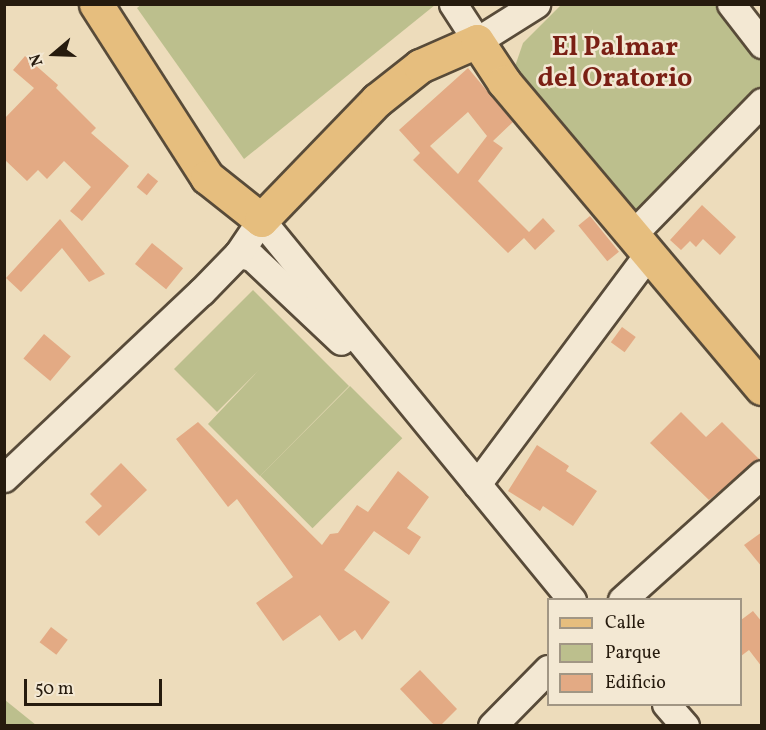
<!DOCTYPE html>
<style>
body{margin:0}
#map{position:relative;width:766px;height:730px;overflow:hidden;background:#eddcbb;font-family:Vollkorn,serif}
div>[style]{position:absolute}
.green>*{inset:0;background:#bcbf8d;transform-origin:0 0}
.building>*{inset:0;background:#e3aa84;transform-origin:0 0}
.roads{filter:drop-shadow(2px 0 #584b39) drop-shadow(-2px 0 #584b39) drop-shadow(0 2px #584b39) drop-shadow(0 -2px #584b39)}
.minor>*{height:27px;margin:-13.5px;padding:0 13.5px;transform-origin:13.5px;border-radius:13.5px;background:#f3e8d3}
.major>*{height:33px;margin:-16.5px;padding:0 16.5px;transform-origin:16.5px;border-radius:16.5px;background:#e6be7e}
span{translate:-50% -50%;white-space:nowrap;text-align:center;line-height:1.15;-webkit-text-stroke:5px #f3e8d3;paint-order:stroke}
.district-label{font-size:27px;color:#7a1f14;font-weight:700}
.frame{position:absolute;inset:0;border:6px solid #261b0e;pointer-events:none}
.legend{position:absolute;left:547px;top:598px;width:195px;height:108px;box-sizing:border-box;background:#f3e8d3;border:2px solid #a19684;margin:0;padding:8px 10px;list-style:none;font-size:18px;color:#261b0e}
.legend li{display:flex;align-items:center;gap:12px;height:30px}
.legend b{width:30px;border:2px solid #a19684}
.north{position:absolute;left:24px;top:24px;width:60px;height:60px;-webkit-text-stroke:4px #f3e8d3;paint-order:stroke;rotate:251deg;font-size:16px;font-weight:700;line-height:24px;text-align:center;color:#261b0e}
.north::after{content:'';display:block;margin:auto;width:21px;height:27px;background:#261b0e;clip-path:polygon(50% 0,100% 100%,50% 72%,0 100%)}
.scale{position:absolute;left:24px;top:679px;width:138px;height:27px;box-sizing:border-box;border:3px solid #261b0e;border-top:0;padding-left:8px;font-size:18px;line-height:21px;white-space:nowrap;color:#261b0e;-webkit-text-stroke:4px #f3e8d3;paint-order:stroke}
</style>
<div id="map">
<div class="green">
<div style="clip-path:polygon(142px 4px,435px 4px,435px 5px,244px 159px,137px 8px)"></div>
<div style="clip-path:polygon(561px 5px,717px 5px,761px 58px,761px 92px,632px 214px,512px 75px,523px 43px)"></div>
<div style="clip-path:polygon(253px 290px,349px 386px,260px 476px,208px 424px,259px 370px,217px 412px,174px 369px)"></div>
<div style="left:350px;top:386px;width:74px;height:127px;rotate:45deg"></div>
<div style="clip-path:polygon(5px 700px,36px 725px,5px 725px)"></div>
</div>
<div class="building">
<div style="clip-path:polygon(25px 56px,58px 85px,56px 88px,96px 128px,91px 133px,129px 166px,82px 221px,70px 211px,91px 187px,64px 161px,47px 179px,38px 170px,27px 181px,4px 159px,4px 119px,34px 88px,13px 70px)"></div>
<div style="clip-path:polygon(evenodd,468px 68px,513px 122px,493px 141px,503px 148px,478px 181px,529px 232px,543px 218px,555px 231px,535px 250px,524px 238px,508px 253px,413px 160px,420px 153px,399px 130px,468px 68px,468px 112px,487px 136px,458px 174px,430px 146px,468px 112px)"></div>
<div style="left:148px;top:173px;width:13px;height:18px;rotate:39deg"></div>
<div style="clip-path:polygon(702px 205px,736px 237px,720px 255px,703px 239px,696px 247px,690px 241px,681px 250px,670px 240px)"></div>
<div style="left:590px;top:216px;width:46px;height:15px;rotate:51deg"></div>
<div style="clip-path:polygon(60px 219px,105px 274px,89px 282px,62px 248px,21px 292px,6px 278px)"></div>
<div style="left:152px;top:243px;width:40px;height:27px;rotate:39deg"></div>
<div style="left:622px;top:327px;width:17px;height:19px;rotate:36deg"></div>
<div style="left:44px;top:334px;width:35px;height:32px;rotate:40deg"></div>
<div style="clip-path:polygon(681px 412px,706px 437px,722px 422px,759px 459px,709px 500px,650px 443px)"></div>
<div style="clip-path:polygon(198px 422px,322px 545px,330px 534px,338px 533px,357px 505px,368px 512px,398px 471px,429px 497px,407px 528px,421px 537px,409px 555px,374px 531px,344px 570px,390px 602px,362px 640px,355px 630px,339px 641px,320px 615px,283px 641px,256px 603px,293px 577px,237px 499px,228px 507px,176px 439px)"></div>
<div style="clip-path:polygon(537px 445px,569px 466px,566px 471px,597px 491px,573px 526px,543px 506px,540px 511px,508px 491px)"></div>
<div style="clip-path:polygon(121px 463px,147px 490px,99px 536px,85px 522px,102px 506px,90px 494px)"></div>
<div style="clip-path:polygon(762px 532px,762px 567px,744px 545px)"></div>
<div style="clip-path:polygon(753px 611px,762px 622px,762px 667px,749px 650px,741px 656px,741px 620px)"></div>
<div style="left:51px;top:627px;width:21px;height:19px;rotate:37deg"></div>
<div style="clip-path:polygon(420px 670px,457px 709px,440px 726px,435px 726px,400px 689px)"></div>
</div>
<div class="roads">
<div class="minor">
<div style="left:453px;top:4px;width:44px;rotate:57deg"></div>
<div style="left:477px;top:41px;width:70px;rotate:-32.1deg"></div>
<div style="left:731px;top:4px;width:51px;rotate:52.2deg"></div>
<div style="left:634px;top:233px;width:183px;rotate:-45.7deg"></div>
<div style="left:238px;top:254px;width:14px;rotate:12deg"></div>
<div style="left:252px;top:257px;width:122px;rotate:43.3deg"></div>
<div style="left:4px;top:478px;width:271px;rotate:-43.4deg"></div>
<div style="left:201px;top:292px;width:53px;rotate:-45.8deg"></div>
<div style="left:238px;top:254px;width:41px;rotate:-55.9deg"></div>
<div style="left:261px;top:220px;width:491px;rotate:50.7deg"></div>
<div style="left:477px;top:484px;width:286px;rotate:-53.3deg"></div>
<div style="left:622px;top:600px;width:188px;rotate:-42deg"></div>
<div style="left:666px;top:704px;width:29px;rotate:49deg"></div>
<div style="left:492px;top:726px;width:80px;rotate:-45.5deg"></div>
</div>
<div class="major">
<div style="left:96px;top:4px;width:206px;rotate:57.3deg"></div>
<div style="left:207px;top:177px;width:69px;rotate:38.5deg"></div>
<div style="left:261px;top:220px;width:167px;rotate:-46deg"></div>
<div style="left:377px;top:100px;width:55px;rotate:-38.3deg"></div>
<div style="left:420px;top:66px;width:62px;rotate:-23.7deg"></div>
<div style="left:477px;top:41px;width:49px;rotate:56.6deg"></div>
<div style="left:504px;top:82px;width:400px;rotate:49.9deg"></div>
</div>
</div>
<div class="district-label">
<span style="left:615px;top:64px">El Palmar<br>del Oratorio</span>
</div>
<div class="frame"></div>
<ul class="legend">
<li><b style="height:8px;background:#e6be7e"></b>Calle</li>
<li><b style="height:16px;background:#bcbf8d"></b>Parque</li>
<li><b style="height:16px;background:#e3aa84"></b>Edificio</li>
</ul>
<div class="north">N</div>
<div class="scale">50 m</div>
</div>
